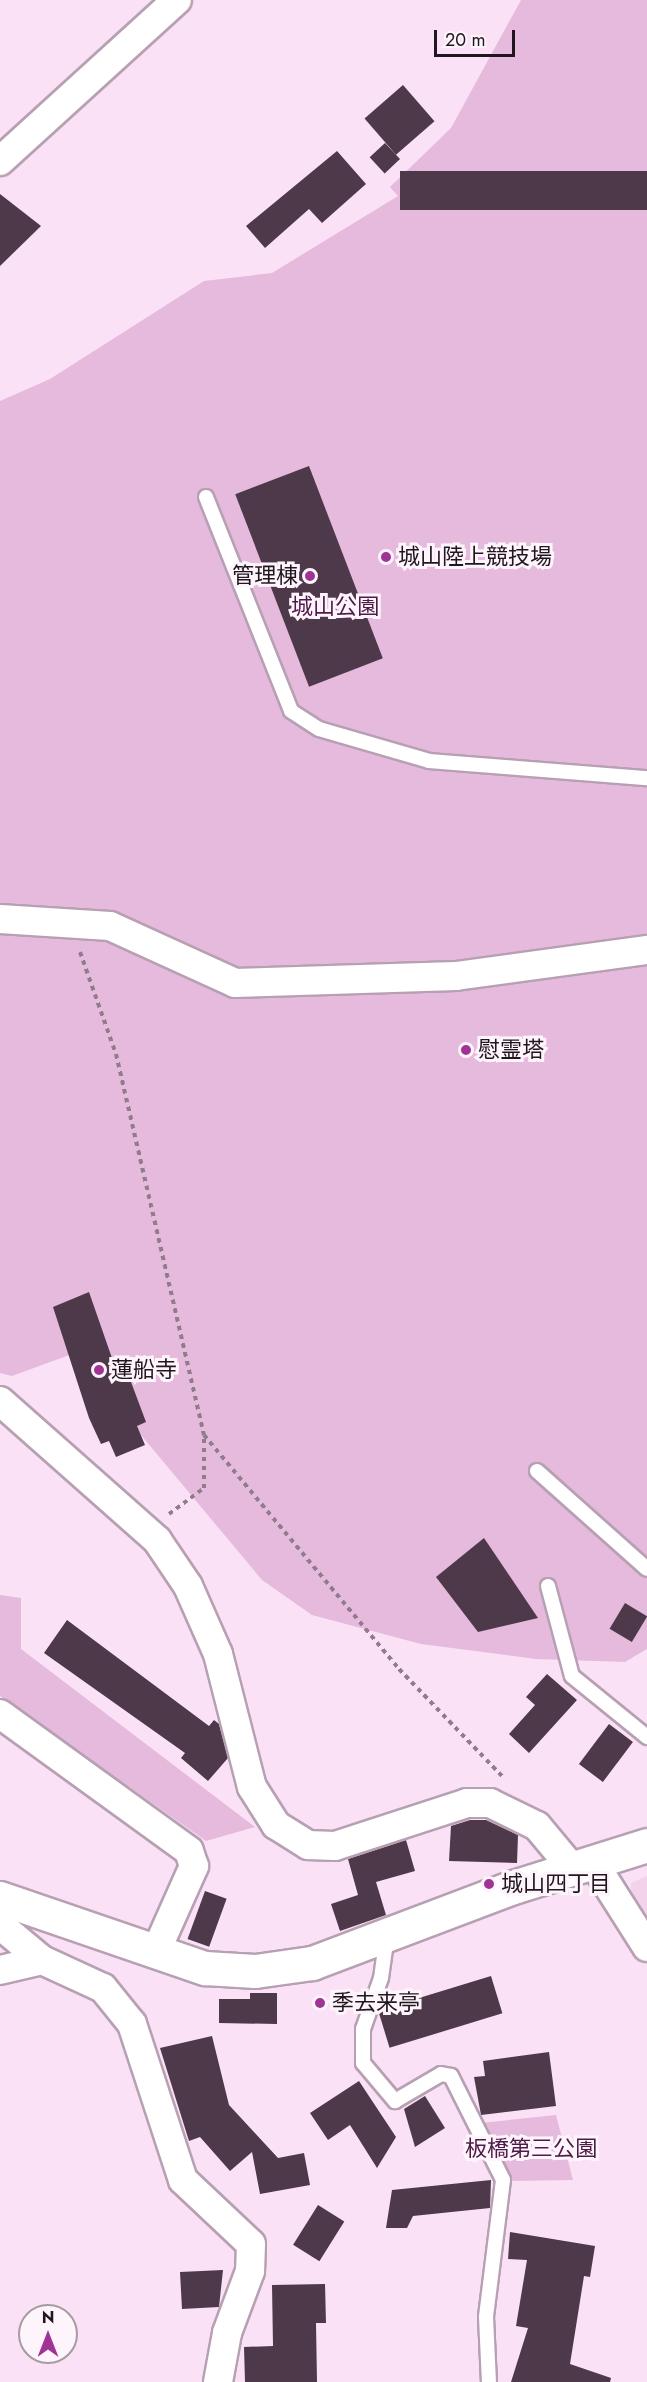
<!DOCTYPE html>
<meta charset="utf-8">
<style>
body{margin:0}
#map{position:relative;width:647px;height:2382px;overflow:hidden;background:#fbe1f6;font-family:Jost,"Noto Sans JP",sans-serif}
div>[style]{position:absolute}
.built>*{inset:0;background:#f3d3ec}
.green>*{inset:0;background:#e5badd}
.building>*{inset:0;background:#4d3949;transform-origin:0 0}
.path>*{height:4px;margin-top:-2px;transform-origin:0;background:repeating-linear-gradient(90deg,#8f7d8b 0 4.5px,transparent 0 9px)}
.roads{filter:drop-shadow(2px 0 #b8a0b3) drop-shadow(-2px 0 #b8a0b3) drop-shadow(0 2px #b8a0b3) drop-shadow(0 -2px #b8a0b3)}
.service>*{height:14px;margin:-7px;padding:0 7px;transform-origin:7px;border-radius:7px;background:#fff}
.minor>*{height:28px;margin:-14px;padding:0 14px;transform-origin:14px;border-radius:14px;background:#fff}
.tertiary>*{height:33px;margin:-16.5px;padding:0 16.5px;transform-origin:16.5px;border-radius:16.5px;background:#fff}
.dots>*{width:16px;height:16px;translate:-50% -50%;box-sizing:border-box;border:3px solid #fef4fc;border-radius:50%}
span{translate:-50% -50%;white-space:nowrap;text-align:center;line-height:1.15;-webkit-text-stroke:6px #fef4fc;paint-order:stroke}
.poi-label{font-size:22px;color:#20171e}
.left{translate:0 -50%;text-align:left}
.right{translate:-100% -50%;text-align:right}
.park-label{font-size:22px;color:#4e1b48}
.north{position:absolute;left:18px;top:2304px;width:60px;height:60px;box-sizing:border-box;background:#fef4fc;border:2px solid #a59ca3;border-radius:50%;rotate:0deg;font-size:16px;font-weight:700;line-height:24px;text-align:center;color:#20171e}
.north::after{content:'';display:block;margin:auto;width:21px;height:27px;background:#a03494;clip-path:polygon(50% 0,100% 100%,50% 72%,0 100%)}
.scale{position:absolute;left:434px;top:30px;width:81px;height:27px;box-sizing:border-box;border:3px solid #20171e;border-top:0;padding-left:8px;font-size:18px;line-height:21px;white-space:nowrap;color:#20171e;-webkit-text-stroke:4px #fef4fc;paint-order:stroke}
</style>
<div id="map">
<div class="built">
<div style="clip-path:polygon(647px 1876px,647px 1919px,631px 1900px,631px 1883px)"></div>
</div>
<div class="green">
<div style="clip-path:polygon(521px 0,647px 0,647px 1649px,625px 1662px,536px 1659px,421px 1644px,312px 1615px,262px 1580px,141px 1435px,117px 1402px,94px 1346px,12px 1376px,0 1373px,0 401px,50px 379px,204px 281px,272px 273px,398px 196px,390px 187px,451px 128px)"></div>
<div style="clip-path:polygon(0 1595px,21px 1598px,21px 1649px,255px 1827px,206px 1841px,0 1696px)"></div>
<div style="clip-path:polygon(556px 2115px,573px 2180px,509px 2181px,481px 2123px)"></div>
</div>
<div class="building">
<div style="left:403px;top:85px;width:48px;height:51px;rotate:49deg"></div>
<div style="left:385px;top:143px;width:22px;height:21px;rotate:47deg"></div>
<div style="clip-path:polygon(337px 151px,366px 184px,322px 223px,309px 209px,265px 248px,246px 226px)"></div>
<div style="left:647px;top:171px;width:39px;height:247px;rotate:90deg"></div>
<div style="clip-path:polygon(0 194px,41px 226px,0 266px)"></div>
<div style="left:309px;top:466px;width:206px;height:79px;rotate:69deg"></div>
<div style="clip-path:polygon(89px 1292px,113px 1361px,122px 1358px,146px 1422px,137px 1426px,145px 1445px,116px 1457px,109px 1441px,101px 1444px,89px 1418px,53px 1307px)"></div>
<div style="clip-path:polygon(484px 1538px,538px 1618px,478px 1632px,436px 1577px)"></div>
<div style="left:625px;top:1603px;width:26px;height:30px;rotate:31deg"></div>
<div style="clip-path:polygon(67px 1620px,209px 1726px,214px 1720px,219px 1724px,228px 1758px,208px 1781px,181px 1758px,185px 1753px,44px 1653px)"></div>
<div style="clip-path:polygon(547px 1674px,577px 1700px,529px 1753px,509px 1734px,535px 1705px,526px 1697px)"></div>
<div style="left:609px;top:1724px;width:30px;height:50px;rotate:37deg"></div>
<div style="clip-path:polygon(470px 1820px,486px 1820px,518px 1835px,517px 1863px,449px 1861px,451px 1826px)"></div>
<div style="clip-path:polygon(406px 1840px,415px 1871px,376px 1882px,386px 1915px,340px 1931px,331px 1904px,358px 1895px,348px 1859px)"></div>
<div style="left:205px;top:1891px;width:23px;height:51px;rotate:20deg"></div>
<div style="left:491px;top:1976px;width:39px;height:118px;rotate:73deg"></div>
<div style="clip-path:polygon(250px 1993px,277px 1993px,277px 2024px,219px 2023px,219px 1999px,250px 1999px)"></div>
<div style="clip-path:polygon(212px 2036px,229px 2105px,278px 2158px,304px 2153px,310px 2185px,260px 2194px,252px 2152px,230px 2171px,200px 2137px,189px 2141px,160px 2048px)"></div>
<div style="clip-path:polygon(549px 2052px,556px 2106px,481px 2115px,474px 2077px,485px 2076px,483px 2061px)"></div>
<div style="clip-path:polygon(359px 2081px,396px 2137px,377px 2168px,350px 2125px,328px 2140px,310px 2113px)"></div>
<div style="clip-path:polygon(425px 2096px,445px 2128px,415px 2147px,404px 2109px)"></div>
<div style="clip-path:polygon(491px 2180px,490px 2208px,413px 2216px,407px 2228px,386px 2228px,392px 2190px)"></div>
<div style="left:318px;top:2205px;width:31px;height:47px;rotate:32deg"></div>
<div style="clip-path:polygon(510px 2232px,595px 2246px,590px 2277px,584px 2276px,570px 2364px,611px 2378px,610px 2382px,511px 2382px,528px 2328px,516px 2326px,527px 2260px,508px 2259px)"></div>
<div style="clip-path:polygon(223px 2270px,219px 2307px,182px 2309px,180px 2272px)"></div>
<div style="clip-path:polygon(325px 2284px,326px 2323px,316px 2323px,317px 2382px,245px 2382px,244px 2347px,273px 2346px,272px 2285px)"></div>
</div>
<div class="path">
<div style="left:80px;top:952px;width:108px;rotate:70.6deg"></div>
<div style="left:116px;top:1054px;width:391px;rotate:77deg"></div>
<div style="left:204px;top:1435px;width:305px;rotate:50.2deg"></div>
<div style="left:399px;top:1669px;width:149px;rotate:46.1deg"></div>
<div style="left:169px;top:1514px;width:44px;rotate:-36.6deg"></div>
<div style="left:204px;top:1488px;width:53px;rotate:-90deg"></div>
</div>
<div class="roads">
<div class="service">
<div style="left:206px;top:497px;width:230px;rotate:68.3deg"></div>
<div style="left:291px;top:711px;width:33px;rotate:33deg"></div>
<div style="left:319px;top:729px;width:115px;rotate:16.2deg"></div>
<div style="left:429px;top:761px;width:219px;rotate:4.5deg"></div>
<div style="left:537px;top:1471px;width:147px;rotate:41.7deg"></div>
<div style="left:548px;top:1586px;width:93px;rotate:75.1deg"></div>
<div style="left:572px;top:1676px;width:97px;rotate:39.1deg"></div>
<div style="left:387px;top:1935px;width:43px;rotate:97.9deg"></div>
<div style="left:381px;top:1978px;width:54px;rotate:109.4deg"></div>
<div style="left:363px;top:2029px;width:34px;rotate:90deg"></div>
<div style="left:363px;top:2063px;width:50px;rotate:49.9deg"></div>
<div style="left:395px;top:2101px;width:53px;rotate:-30.4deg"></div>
<div style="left:441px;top:2074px;width:10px;rotate:11deg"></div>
<div style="left:451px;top:2076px;width:116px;rotate:63.4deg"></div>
<div style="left:503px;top:2180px;width:138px;rotate:97.1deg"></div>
<div style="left:486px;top:2317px;width:65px;rotate:87.4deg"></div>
</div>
<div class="minor">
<div style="left:0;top:161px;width:239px;rotate:-42.3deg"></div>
<div style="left:0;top:919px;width:110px;rotate:3.6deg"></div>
<div style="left:110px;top:926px;width:137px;rotate:24.5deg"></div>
<div style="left:235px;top:983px;width:221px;rotate:-1.8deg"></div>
<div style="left:456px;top:976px;width:193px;rotate:-7.8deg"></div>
<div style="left:0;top:1401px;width:210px;rotate:41.5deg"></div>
<div style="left:157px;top:1540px;width:55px;rotate:56deg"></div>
<div style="left:188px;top:1586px;width:74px;rotate:66.2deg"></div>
<div style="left:218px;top:1654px;width:137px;rotate:75.7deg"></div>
<div style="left:252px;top:1787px;width:45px;rotate:57.7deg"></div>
<div style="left:276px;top:1825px;width:38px;rotate:32deg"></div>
<div style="left:308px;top:1845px;width:27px;rotate:2deg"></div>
<div style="left:335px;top:1846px;width:139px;rotate:-18deg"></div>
<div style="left:467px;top:1803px;width:23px"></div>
<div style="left:490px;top:1803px;width:52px;rotate:26.1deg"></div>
<div style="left:537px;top:1826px;width:55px;rotate:50.2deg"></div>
<div style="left:0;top:1714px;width:233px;rotate:35.9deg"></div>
<div style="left:189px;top:1851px;width:16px;rotate:72deg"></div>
<div style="left:194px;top:1866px;width:89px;rotate:114deg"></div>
<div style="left:595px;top:1865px;width:97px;rotate:57.6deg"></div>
<div style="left:0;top:1925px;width:55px;rotate:39.8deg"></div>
<div style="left:42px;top:1960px;width:67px;rotate:24.7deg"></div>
<div style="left:103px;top:1988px;width:46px;rotate:51.1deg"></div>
<div style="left:132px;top:2024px;width:164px;rotate:71.9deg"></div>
<div style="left:183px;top:2180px;width:93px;rotate:43.3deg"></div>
<div style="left:251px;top:2244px;width:27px;rotate:92deg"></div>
<div style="left:250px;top:2271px;width:66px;rotate:110.4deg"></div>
<div style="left:227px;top:2333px;width:50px;rotate:100.4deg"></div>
<div style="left:0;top:1970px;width:43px;rotate:-13.4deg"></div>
</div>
<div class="tertiary">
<div style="left:0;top:1898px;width:217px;rotate:18.9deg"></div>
<div style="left:205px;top:1968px;width:50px;rotate:3.4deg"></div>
<div style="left:255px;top:1971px;width:58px;rotate:-8deg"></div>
<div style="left:312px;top:1963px;width:215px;rotate:-20.7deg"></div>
<div style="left:513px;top:1887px;width:140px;rotate:-17.4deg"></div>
</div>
</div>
<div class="dots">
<div style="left:386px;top:557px;background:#a03494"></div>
<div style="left:310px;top:576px;background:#a03494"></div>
<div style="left:466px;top:1050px;background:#a03494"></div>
<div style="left:99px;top:1370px;background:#a03494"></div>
<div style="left:489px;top:1884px;background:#a03494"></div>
<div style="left:320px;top:2003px;background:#a03494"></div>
</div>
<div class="poi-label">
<span class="left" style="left:398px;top:557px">城山陸上競技場</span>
<span class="right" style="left:298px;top:576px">管理棟</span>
<span class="left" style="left:478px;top:1050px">慰霊塔</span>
<span class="left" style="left:111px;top:1370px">蓮船寺</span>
<span class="left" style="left:501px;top:1884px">城山四丁目</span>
<span class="left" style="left:332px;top:2003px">季去来亭</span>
</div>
<div class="park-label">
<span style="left:335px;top:607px">城山公園</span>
<span style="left:531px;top:2149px">板橋第三公園</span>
</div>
<div class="north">N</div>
<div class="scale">20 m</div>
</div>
